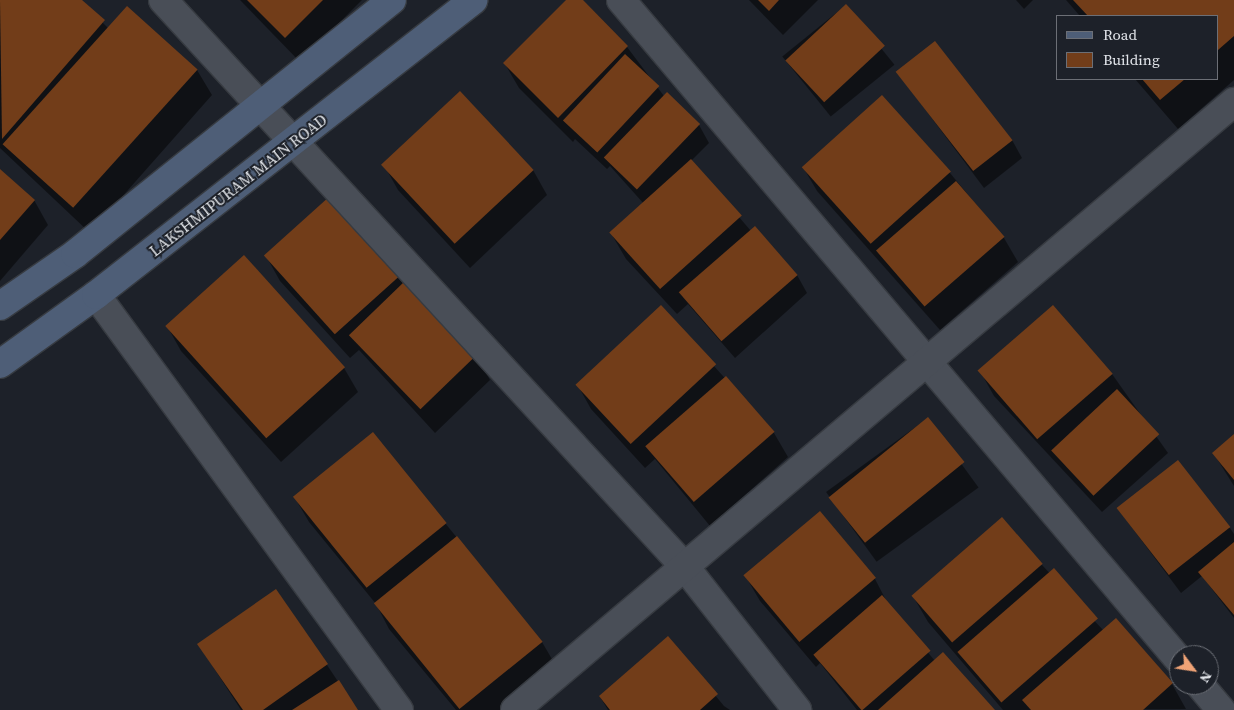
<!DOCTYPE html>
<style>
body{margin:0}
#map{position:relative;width:1234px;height:710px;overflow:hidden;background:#1d2129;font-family:"Source Serif 4",serif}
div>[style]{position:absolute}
.shadow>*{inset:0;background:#0007;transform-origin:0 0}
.building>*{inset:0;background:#723d19;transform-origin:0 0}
.roads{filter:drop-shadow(1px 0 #373b41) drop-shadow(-1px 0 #373b41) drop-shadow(0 1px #373b41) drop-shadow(0 -1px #373b41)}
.street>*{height:28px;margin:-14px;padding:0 14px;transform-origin:14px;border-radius:14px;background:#494e57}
.secondary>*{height:28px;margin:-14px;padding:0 14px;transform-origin:14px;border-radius:14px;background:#4e5e77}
span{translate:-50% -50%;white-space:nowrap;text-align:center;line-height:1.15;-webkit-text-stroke:4px #1d2129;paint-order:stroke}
.street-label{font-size:16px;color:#e2e5ea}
.legend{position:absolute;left:1056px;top:15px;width:162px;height:65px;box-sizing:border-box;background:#1d2129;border:1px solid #6c6f76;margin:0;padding:6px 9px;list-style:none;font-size:15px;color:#e2e5ea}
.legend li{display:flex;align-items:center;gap:10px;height:25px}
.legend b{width:25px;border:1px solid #6c6f76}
.north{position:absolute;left:1169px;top:645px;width:50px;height:50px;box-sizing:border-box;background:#1d2129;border:1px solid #6c6f76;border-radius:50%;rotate:121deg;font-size:14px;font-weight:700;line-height:20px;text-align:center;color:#e2e5ea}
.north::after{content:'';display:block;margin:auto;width:18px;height:22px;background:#efa376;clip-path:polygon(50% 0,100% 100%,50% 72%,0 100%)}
</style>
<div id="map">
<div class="shadow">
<div style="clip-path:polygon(0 0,80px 0,109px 29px,127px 8px,197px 70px,212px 95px,90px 233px,0 148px)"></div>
<div style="clip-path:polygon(240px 0,362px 0,300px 62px)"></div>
<div style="clip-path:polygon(568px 0,581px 0,627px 47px,664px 96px,699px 125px,709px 143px,691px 161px,751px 231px,797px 275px,807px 293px,735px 358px,688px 304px,677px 314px,626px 259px,612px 235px,644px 204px,610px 166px,607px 169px,575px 139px,573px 142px,519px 88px,505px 64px)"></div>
<div style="clip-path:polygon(749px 0,818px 0,783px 35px)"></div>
<div style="clip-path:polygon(1016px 0,1033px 0,1024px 9px)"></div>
<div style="clip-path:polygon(1066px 0,1234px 0,1234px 80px,1178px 129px,1135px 79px,1218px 79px,1218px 16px,1080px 16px)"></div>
<div style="left:846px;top:5px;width:77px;height:82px;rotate:51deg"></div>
<div style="clip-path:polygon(898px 73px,1012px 140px,1022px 158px,984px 188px)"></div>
<div style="clip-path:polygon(384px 165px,533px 170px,547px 195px,470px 268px,398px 190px)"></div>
<div style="clip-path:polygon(803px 167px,950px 173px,1004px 238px,1018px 262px,940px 330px,817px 191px)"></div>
<div style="clip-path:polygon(0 171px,34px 200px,48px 225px,0 281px)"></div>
<div style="clip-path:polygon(266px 256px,400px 276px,476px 356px,490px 380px,435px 433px,359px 350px,350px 358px,280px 281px)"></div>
<div style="clip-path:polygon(244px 257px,344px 368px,358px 392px,281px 462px,181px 351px,167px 326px)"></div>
<div style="clip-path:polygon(661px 307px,774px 433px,788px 457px,710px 526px,655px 459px,645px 468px,591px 409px,577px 384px)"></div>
<div style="clip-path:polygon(980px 371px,1112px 374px,1168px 453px,1102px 512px,994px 396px)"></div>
<div style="left:928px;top:418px;width:86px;height:126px;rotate:54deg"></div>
<div style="clip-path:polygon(1234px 436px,1234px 486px,1214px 454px)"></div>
<div style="clip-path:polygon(295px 498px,445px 523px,542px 642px,556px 666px,502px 710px,456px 710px,389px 629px,376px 604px,309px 522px)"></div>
<div style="clip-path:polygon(1118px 509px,1230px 528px,1234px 534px,1234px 618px,1202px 576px,1181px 593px)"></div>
<div style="clip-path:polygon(820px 513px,875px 579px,888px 604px,935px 661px,993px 710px,857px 710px,820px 663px,816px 667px,760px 601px,746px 577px)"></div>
<div style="clip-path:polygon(1042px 565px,1104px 631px,1116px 620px,1172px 684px,1186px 709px,1003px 710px,928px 622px,914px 598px)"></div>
<div style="clip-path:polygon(668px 638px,724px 706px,730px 710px,608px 710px,600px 697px)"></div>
<div style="clip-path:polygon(199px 645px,327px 665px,357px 710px,241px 710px)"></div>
</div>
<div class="building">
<div style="clip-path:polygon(0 0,82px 0,105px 20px,2px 139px)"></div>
<div style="clip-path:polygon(247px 0,323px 0,285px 38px)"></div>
<div style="clip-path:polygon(566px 0,583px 0,628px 46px,558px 118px,503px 63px)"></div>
<div style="clip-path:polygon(758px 0,779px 0,769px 11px)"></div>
<div style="clip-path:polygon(1073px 0,1234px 0,1234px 36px,1218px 50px,1218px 16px,1088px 16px)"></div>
<div style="left:846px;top:4px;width:57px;height:83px;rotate:47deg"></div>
<div style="left:127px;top:6px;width:95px;height:186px;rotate:42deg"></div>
<div style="left:935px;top:41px;width:126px;height:50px;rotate:52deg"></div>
<div style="left:625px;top:54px;width:47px;height:91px;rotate:43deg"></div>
<div style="clip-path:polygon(1142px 79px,1185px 79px,1160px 100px)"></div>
<div style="left:460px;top:91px;width:108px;height:108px;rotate:47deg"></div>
<div style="left:667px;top:92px;width:46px;height:91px;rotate:44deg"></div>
<div style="left:882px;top:95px;width:103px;height:108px;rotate:48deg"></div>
<div style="left:691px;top:159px;width:76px;height:110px;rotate:48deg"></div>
<div style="clip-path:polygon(0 169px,35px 200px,0 240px)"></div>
<div style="left:956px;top:181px;width:74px;height:106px;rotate:49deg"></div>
<div style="left:330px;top:196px;width:106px;height:89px;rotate:48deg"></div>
<div style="left:755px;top:226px;width:65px;height:101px;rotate:49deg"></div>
<div style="left:244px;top:255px;width:151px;height:106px;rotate:48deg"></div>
<div style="left:405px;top:281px;width:103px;height:78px;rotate:46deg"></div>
<div style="left:661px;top:305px;width:81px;height:117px;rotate:47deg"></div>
<div style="left:1053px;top:305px;width:91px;height:100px;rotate:49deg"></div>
<div style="left:726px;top:376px;width:74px;height:107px;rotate:49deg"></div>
<div style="left:1117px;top:389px;width:62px;height:90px;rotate:47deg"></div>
<div style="left:928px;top:417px;width:58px;height:128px;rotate:51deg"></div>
<div style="left:373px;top:432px;width:117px;height:103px;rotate:51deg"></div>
<div style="clip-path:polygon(1234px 434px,1234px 480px,1212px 453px)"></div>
<div style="left:1178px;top:460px;width:85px;height:78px;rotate:52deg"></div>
<div style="left:820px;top:511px;width:87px;height:100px;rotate:50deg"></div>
<div style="left:1002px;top:517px;width:62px;height:120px;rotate:49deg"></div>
<div style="left:457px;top:536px;width:136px;height:107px;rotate:51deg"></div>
<div style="clip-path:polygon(1234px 542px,1234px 615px,1198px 572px)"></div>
<div style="left:1054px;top:568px;width:67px;height:128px;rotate:49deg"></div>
<div style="clip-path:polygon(276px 589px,328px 664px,263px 710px,243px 710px,197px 644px)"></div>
<div style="left:882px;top:595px;width:74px;height:91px;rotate:49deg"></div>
<div style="clip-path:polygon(1116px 618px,1173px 683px,1143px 710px,1031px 710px,1022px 700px)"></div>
<div style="clip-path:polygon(668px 636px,718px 694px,700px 710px,610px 710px,599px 696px)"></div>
<div style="clip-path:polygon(943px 652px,995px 710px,878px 710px)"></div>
<div style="clip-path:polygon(339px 680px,358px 710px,292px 710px)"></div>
</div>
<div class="roads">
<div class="street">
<div style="left:163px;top:0;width:771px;rotate:47.37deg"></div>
<div style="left:685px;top:567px;width:182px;rotate:51.9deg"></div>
<div style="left:621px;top:0;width:864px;rotate:49.79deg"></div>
<div style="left:96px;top:295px;width:514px;rotate:53.87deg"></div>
<div style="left:1200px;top:685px;width:33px;rotate:50deg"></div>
<div style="left:515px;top:710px;width:942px;rotate:-40.22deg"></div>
</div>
<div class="secondary">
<div style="left:0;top:306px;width:91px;rotate:-34.7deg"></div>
<div style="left:75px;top:254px;width:406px;rotate:-38.7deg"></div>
<div style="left:0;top:364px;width:118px;rotate:-35.7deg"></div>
<div style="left:96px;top:295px;width:479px;rotate:-38deg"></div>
</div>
</div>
<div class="street-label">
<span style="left:238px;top:185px;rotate:-38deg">LAKSHMIPURAM MAIN ROAD</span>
</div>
<ul class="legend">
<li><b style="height:6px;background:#4e5e77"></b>Road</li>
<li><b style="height:14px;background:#723d19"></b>Building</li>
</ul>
<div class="north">N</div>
</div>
